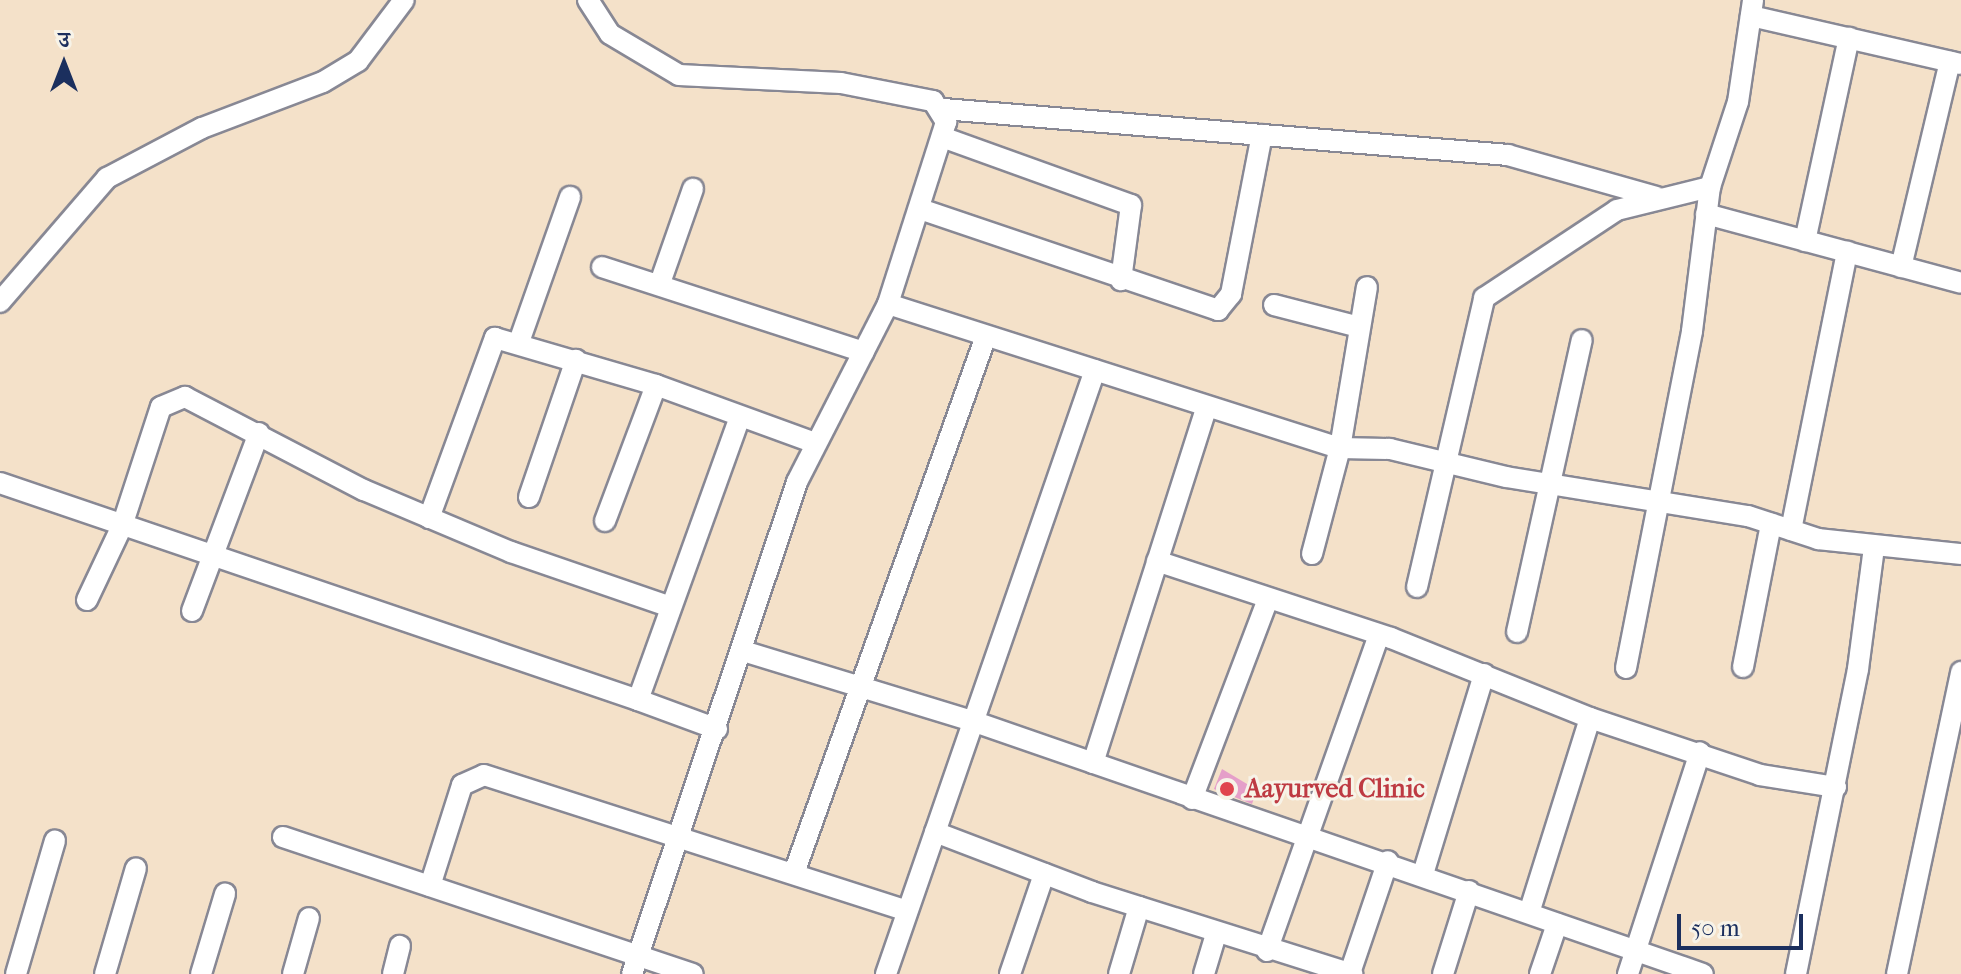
<!DOCTYPE html>
<meta charset="utf-8">
<style>
body{margin:0}
#map{position:relative;width:1961px;height:974px;overflow:hidden;background:#f4e1c9;font-family:"IM FELL French Canon","Noto Serif Devanagari",serif}
div>[style]{position:absolute}
.building>*{inset:0;background:#e59fc9}
.roads{filter:drop-shadow(2px 0 #888894) drop-shadow(-2px 0 #888894) drop-shadow(0 2px #888894) drop-shadow(0 -2px #888894)}
.minor>*{height:20px;margin:-10px;padding:0 10px;transform-origin:10px;border-radius:10px;background:#fff}
.dots>*{width:22px;height:22px;translate:-50% -50%;box-sizing:border-box;border:4px solid #f7f3e8;border-radius:50%}
span{translate:-50% -50%;white-space:nowrap;text-align:center;line-height:1.15;-webkit-text-stroke:6px #f7f3e8;paint-order:stroke}
.health-label{font-size:26px;color:#be3a42;font-weight:700}
.left{translate:0 -50%;text-align:left}
.north{position:absolute;left:24px;top:24px;width:80px;height:80px;-webkit-text-stroke:6px #f7f3e8;paint-order:stroke;rotate:0deg;font-size:22px;font-weight:700;line-height:32px;text-align:center;color:#1b2f5e}
.north::after{content:'';display:block;margin:auto;width:28px;height:36px;background:#1b2f5e;clip-path:polygon(50% 0,100% 100%,50% 72%,0 100%)}
.scale{position:absolute;left:1677px;top:914px;width:126px;height:36px;box-sizing:border-box;border:4px solid #1b2f5e;border-top:0;padding-left:10px;font-size:24px;line-height:28px;white-space:nowrap;color:#1b2f5e;-webkit-text-stroke:6px #f7f3e8;paint-order:stroke}
</style>
<div id="map">
<div class="building">
<div style="clip-path:polygon(1222px 769px,1257px 790px,1252px 804px,1214px 789px)"></div>
</div>
<div class="roads">
<div class="minor">
<div style="left:588px;top:0;width:40px;rotate:57.1deg"></div>
<div style="left:610px;top:34px;width:80px;rotate:30.7deg"></div>
<div style="left:679px;top:75px;width:162px;rotate:2.8deg"></div>
<div style="left:841px;top:83px;width:94px;rotate:11.1deg"></div>
<div style="left:933px;top:101px;width:25px;rotate:58deg"></div>
<div style="left:946px;top:122px;width:191px;rotate:107.7deg"></div>
<div style="left:888px;top:304px;width:200px;rotate:117.1deg"></div>
<div style="left:797px;top:482px;width:519px;rotate:108.54deg"></div>
<div style="left:1751px;top:16px;width:215px;rotate:12.9deg"></div>
<div style="left:943px;top:109px;width:567px;rotate:4.65deg"></div>
<div style="left:1508px;top:155px;width:154px;rotate:15.8deg"></div>
<div style="left:942px;top:137px;width:201px;rotate:19.8deg"></div>
<div style="left:1131px;top:205px;width:76px;rotate:97.6deg"></div>
<div style="left:920px;top:209px;width:315px;rotate:18.7deg"></div>
<div style="left:1218px;top:310px;width:21px;rotate:-51deg"></div>
<div style="left:1231px;top:294px;width:162px;rotate:-79deg"></div>
<div style="left:1706px;top:214px;width:264px;rotate:15.1deg"></div>
<div style="left:1805px;top:241px;width:208px;rotate:-77.8deg"></div>
<div style="left:602px;top:267px;width:275px;rotate:18deg"></div>
<div style="left:1901px;top:267px;width:211px;rotate:-76.6deg"></div>
<div style="left:660px;top:283px;width:100px;rotate:-70.7deg"></div>
<div style="left:0;top:302px;width:164px;rotate:-49.2deg"></div>
<div style="left:107px;top:178px;width:107px;rotate:-27.8deg"></div>
<div style="left:202px;top:128px;width:129px;rotate:-20.8deg"></div>
<div style="left:323px;top:82px;width:41px;rotate:-31deg"></div>
<div style="left:358px;top:61px;width:76px;rotate:-53deg"></div>
<div style="left:888px;top:304px;width:474px;rotate:17.7deg"></div>
<div style="left:1340px;top:448px;width:50px;rotate:1.1deg"></div>
<div style="left:1390px;top:449px;width:119px;rotate:13.6deg"></div>
<div style="left:1506px;top:477px;width:245px;rotate:9.2deg"></div>
<div style="left:1748px;top:516px;width:74px;rotate:18.2deg"></div>
<div style="left:1818px;top:539px;width:144px;rotate:6deg"></div>
<div style="left:1274px;top:305px;width:88px;rotate:14.5deg"></div>
<div style="left:519px;top:342px;width:154px;rotate:-70.6deg"></div>
<div style="left:0;top:483px;width:674px;rotate:18.78deg"></div>
<div style="left:529px;top:497px;width:145px;rotate:-71.1deg"></div>
<div style="left:429px;top:518px;width:192px;rotate:-69.9deg"></div>
<div style="left:495px;top:338px;width:168px;rotate:16.3deg"></div>
<div style="left:656px;top:385px;width:167px;rotate:20deg"></div>
<div style="left:605px;top:521px;width:145px;rotate:-69.4deg"></div>
<div style="left:1791px;top:530px;width:284px;rotate:-78.6deg"></div>
<div style="left:1312px;top:554px;width:110px;rotate:-75.2deg"></div>
<div style="left:1340px;top:448px;width:163px;rotate:-80.5deg"></div>
<div style="left:1157px;top:561px;width:246px;rotate:18.2deg"></div>
<div style="left:1391px;top:638px;width:214px;rotate:21.9deg"></div>
<div style="left:1590px;top:718px;width:179px;rotate:18.5deg"></div>
<div style="left:1760px;top:775px;width:77px;rotate:9deg"></div>
<div style="left:1417px;top:587px;width:297px;rotate:-76.9deg"></div>
<div style="left:1484px;top:298px;width:159px;rotate:-33.5deg"></div>
<div style="left:1617px;top:210px;width:96px;rotate:-13.9deg"></div>
<div style="left:87px;top:600px;width:82px;rotate:-64.7deg"></div>
<div style="left:122px;top:526px;width:125px;rotate:-71.9deg"></div>
<div style="left:161px;top:407px;width:26px;rotate:-23deg"></div>
<div style="left:185px;top:397px;width:202px;rotate:27.5deg"></div>
<div style="left:364px;top:490px;width:160px;rotate:22.9deg"></div>
<div style="left:511px;top:552px;width:169px;rotate:19deg"></div>
<div style="left:192px;top:611px;width:190px;rotate:-69.4deg"></div>
<div style="left:1517px;top:632px;width:299px;rotate:-77.5deg"></div>
<div style="left:743px;top:651px;width:243px;rotate:17deg"></div>
<div style="left:975px;top:722px;width:770px;rotate:19.09deg"></div>
<div style="left:1743px;top:667px;width:146px;rotate:-78.9deg"></div>
<div style="left:1626px;top:668px;width:343px;rotate:-78.9deg"></div>
<div style="left:1692px;top:331px;width:145px;rotate:-82.9deg"></div>
<div style="left:1710px;top:187px;width:89px;rotate:-71.8deg"></div>
<div style="left:1738px;top:102px;width:103px;rotate:-81.6deg"></div>
<div style="left:717px;top:729px;width:84px;rotate:-159.8deg"></div>
<div style="left:638px;top:700px;width:301px;rotate:-70.2deg"></div>
<div style="left:1093px;top:763px;width:372px;rotate:-72.3deg"></div>
<div style="left:1192px;top:799px;width:214px;rotate:-69.2deg"></div>
<div style="left:935px;top:832px;width:168px;rotate:20.9deg"></div>
<div style="left:1092px;top:892px;width:273px;rotate:17.5deg"></div>
<div style="left:283px;top:837px;width:432px;rotate:18.5deg"></div>
<div style="left:794px;top:873px;width:570px;rotate:-70.33deg"></div>
<div style="left:1423px;top:874px;width:209px;rotate:-73deg"></div>
<div style="left:430px;top:886px;width:106px;rotate:-72.4deg"></div>
<div style="left:462px;top:785px;width:24px;rotate:-24deg"></div>
<div style="left:484px;top:775px;width:444px;rotate:17.8deg"></div>
<div style="left:1529px;top:913px;width:204px;rotate:-72.6deg"></div>
<div style="left:1267px;top:951px;width:335px;rotate:-70.5deg"></div>
<div style="left:1350px;top:973px;width:118px;rotate:-71.3deg"></div>
<div style="left:16px;top:974px;width:139px;rotate:-73.7deg"></div>
<div style="left:105px;top:974px;width:110px;rotate:-73.7deg"></div>
<div style="left:201px;top:974px;width:84px;rotate:-73.3deg"></div>
<div style="left:293px;top:974px;width:58px;rotate:-74.1deg"></div>
<div style="left:393px;top:974px;width:29px;rotate:-76deg"></div>
<div style="left:886px;top:974px;width:639px;rotate:-70.91deg"></div>
<div style="left:1010px;top:974px;width:106px;rotate:-71.2deg"></div>
<div style="left:1119px;top:974px;width:70px;rotate:-73.4deg"></div>
<div style="left:1204px;top:974px;width:42px;rotate:-73.3deg"></div>
<div style="left:1443px;top:974px;width:87px;rotate:-72.6deg"></div>
<div style="left:1540px;top:974px;width:53px;rotate:-71.2deg"></div>
<div style="left:1628px;top:974px;width:233px;rotate:-72deg"></div>
<div style="left:1796px;top:974px;width:311px;rotate:-78.5deg"></div>
<div style="left:1858px;top:669px;width:123px;rotate:-82.5deg"></div>
<div style="left:1897px;top:974px;width:309px;rotate:-78deg"></div>
</div>
</div>
<div class="dots">
<div style="left:1227px;top:789px;background:#e0444e"></div>
</div>
<div class="health-label">
<span class="left" style="left:1245px;top:789px">Aayurved Clinic</span>
</div>
<div class="north">उ</div>
<div class="scale">50 m</div>
</div>
